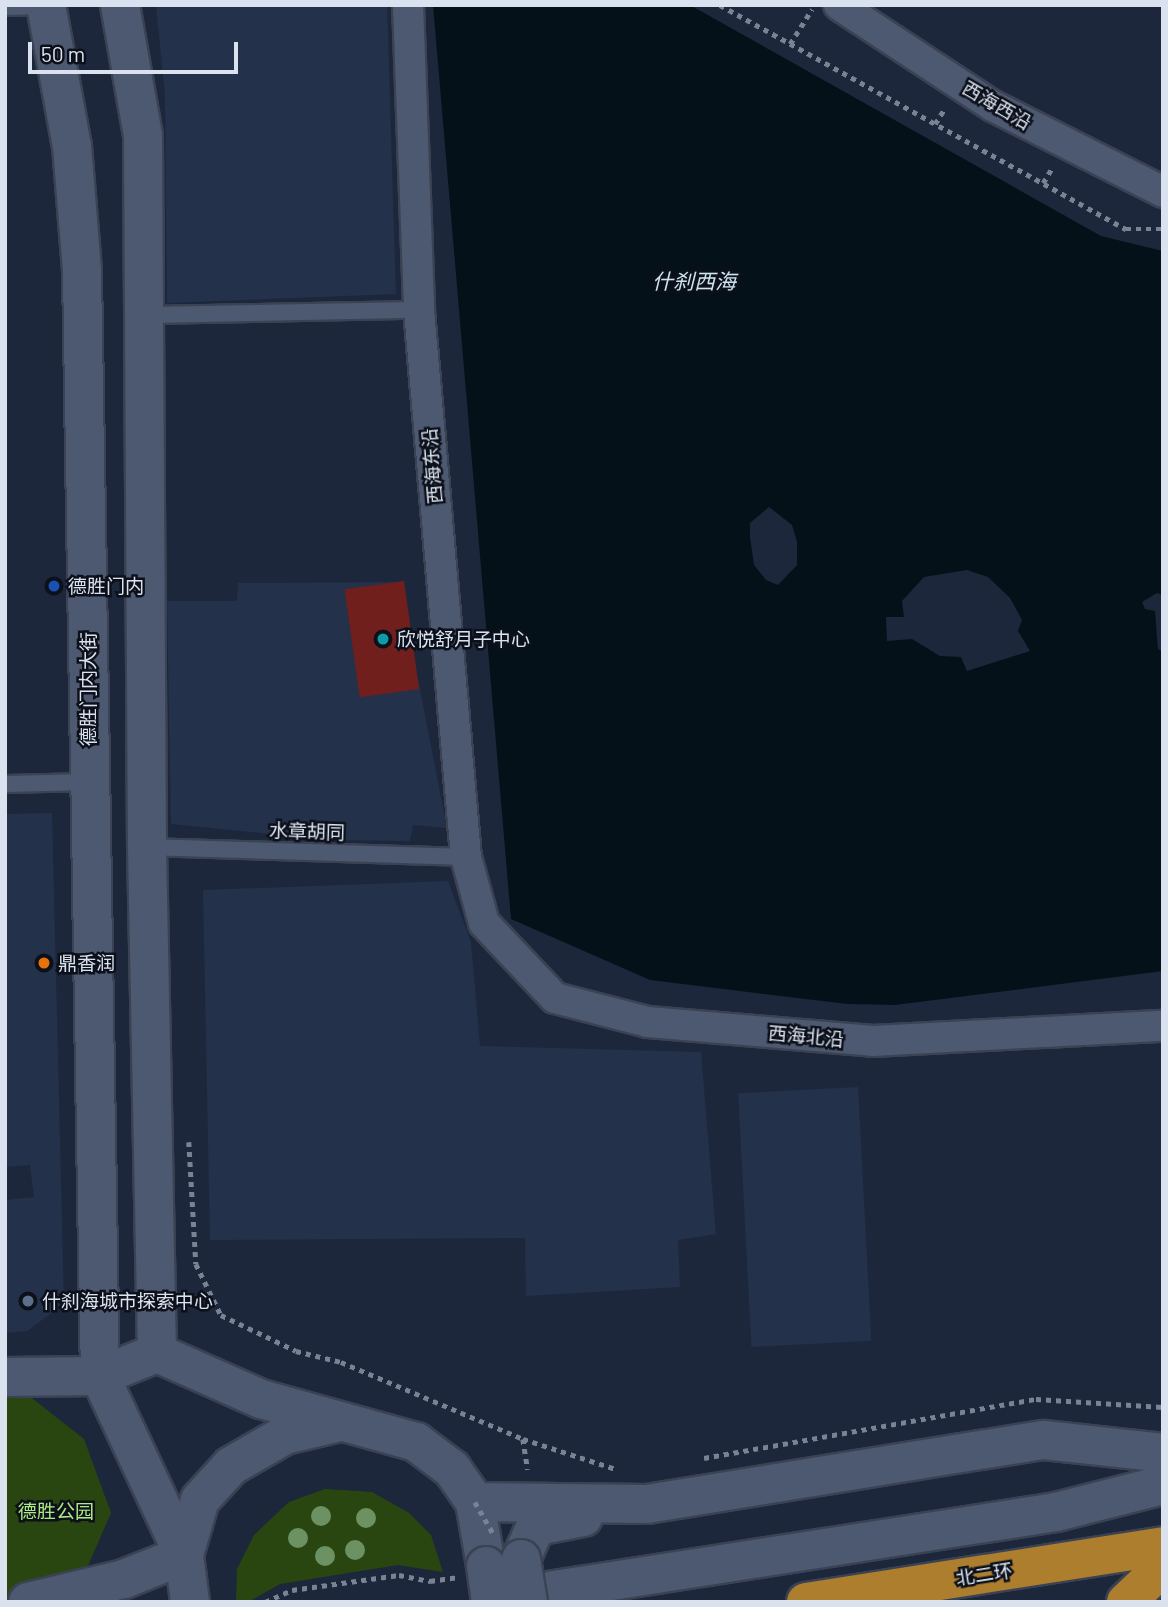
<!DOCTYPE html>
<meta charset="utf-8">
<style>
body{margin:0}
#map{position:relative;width:1168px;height:1607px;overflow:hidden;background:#1d273c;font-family:Barlow,"Noto Sans SC",sans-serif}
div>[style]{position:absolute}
.built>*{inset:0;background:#24314a;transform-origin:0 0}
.green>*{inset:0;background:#2a4610}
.water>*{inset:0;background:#051118}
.building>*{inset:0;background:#711f1c;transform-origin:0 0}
.path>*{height:4.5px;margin-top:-2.25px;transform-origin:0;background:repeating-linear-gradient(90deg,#7a8394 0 5px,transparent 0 10px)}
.roads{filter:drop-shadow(2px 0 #3a4253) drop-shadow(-2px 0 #3a4253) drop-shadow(0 2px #3a4253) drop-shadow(0 -2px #3a4253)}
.lane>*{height:16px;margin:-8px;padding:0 8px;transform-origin:8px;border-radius:8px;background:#4d5970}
.street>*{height:30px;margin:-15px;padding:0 15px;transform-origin:15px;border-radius:15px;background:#4d5970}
.secondary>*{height:38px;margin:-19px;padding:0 19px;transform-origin:19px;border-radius:19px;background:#4d5970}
.highway>*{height:38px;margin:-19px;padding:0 19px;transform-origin:19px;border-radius:19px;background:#ac7e2d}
.path-bridge>*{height:4.5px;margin-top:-2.25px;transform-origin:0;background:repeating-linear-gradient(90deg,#7a8394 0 5px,transparent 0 10px)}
.bridges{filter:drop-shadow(2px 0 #3a4253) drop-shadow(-2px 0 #3a4253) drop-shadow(0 2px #3a4253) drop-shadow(0 -2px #3a4253)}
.secondary-bridge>*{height:38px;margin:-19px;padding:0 19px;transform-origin:19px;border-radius:19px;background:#4d5970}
.trees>*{width:20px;height:20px;margin:-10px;border-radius:50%;background:#6c9162}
.dots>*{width:19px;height:19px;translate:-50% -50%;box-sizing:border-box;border:4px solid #0c101a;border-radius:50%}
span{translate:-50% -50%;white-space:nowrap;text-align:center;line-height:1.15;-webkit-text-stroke:5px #0c101a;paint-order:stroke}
.street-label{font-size:19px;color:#dae2ef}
.poi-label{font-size:19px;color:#dae2ef}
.left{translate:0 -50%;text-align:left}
.park-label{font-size:19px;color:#ade881}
.water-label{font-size:21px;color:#cee3f0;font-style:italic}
.frame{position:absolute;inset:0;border:7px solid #dae2ef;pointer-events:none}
.scale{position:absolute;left:28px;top:42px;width:210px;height:32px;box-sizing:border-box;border:4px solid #dae2ef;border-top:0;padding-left:9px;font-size:21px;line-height:24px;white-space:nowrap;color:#dae2ef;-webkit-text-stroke:5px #0c101a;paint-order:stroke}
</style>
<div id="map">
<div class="built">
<div style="clip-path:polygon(156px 5px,387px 5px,396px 294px,167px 303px,165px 96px)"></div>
<div style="clip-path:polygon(399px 582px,447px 828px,413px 825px,410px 841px,331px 840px,171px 824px,167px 601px,237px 601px,238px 583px)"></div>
<div style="clip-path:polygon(52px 813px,64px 1304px,27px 1331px,5px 1333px,5px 1200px,34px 1197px,30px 1165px,5px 1167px,5px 814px)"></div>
<div style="clip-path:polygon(448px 881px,471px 942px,480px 1046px,701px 1052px,716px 1234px,678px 1240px,680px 1287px,526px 1296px,525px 1238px,210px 1240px,203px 890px)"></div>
<div style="left:858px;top:1087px;width:254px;height:120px;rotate:87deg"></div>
</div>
<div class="green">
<div style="clip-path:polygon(5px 1377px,84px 1439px,111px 1513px,87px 1568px,62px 1596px,5px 1602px)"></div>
<div style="clip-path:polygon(325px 1489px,372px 1492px,409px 1513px,431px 1535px,443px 1572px,398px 1565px,280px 1584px,248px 1602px,236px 1602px,237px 1569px,254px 1535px,289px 1502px)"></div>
</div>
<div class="water">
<div style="clip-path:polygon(evenodd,433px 5px,690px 5px,1101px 236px,1163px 251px,1163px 595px,1157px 593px,1142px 602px,1145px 609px,1155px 611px,1158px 649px,1163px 652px,1163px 971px,895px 1005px,847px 1004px,650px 980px,511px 919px,433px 5px,769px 507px,792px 525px,797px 542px,797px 565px,778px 585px,766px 580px,754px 565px,750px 537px,750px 523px,769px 507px,433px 5px,967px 570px,988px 577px,1010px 598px,1022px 620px,1018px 631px,1030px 651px,967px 671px,961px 657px,940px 656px,912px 639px,887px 641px,886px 617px,904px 617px,902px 601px,924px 577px,967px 570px)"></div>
</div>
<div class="building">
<div style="left:404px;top:581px;width:109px;height:60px;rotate:82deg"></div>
</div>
<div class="path">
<div style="left:720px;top:5px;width:464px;rotate:28.9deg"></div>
<div style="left:1126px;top:229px;width:37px"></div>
<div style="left:790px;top:44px;width:41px;rotate:-57.8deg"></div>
<div style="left:935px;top:124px;width:19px;rotate:-58deg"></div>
<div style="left:1043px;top:183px;width:17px;rotate:-59deg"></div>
<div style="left:189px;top:1142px;width:122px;rotate:86.7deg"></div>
<div style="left:196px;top:1264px;width:57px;rotate:63.9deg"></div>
<div style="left:221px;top:1315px;width:83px;rotate:25.6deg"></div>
<div style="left:296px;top:1351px;width:46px;rotate:13.7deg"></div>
<div style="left:341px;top:1362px;width:198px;rotate:22.9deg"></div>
<div style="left:523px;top:1439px;width:98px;rotate:17.9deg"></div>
<div style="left:523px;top:1439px;width:31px;rotate:81deg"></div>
<div style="left:704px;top:1458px;width:337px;rotate:-10.1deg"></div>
<div style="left:1036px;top:1399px;width:127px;rotate:3.6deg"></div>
<div style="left:265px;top:1602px;width:30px;rotate:-24deg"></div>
<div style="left:292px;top:1590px;width:108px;rotate:-8deg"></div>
<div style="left:399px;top:1575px;width:32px;rotate:11deg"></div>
<div style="left:430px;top:1581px;width:27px;rotate:-8deg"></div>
</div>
<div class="roads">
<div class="lane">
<div style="left:5px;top:7px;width:41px;rotate:-1.4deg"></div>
<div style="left:147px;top:315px;width:272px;rotate:-1.1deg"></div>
<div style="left:5px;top:784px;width:82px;rotate:-1.4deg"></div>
<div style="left:147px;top:847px;width:319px;rotate:1.8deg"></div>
</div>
<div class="street">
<div style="left:408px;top:5px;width:305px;rotate:87.9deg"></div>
<div style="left:419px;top:310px;width:549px;rotate:85.09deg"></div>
<div style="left:466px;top:857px;width:68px;rotate:74.7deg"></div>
<div style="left:484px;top:923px;width:103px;rotate:46.6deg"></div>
<div style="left:555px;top:998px;width:96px;rotate:14.5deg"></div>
<div style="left:648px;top:1022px;width:226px;rotate:4.8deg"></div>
<div style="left:873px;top:1041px;width:290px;rotate:-3deg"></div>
<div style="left:839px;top:5px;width:184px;rotate:33.3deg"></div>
<div style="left:993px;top:106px;width:191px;rotate:26.8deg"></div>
</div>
<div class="secondary">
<div style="left:46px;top:5px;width:143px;rotate:79.6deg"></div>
<div style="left:72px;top:146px;width:125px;rotate:85.4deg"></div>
<div style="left:82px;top:271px;width:1105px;rotate:89.07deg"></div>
<div style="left:100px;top:1376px;width:198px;rotate:64.9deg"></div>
<div style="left:184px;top:1555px;width:47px;rotate:82.7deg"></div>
<div style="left:120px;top:5px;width:133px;rotate:80deg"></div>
<div style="left:143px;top:136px;width:711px;rotate:89.68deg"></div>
<div style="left:147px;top:847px;width:506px;rotate:88.87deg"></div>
<div style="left:5px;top:1377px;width:95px;rotate:-0.6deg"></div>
<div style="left:100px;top:1376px;width:61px;rotate:-22deg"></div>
<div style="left:157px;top:1353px;width:114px;rotate:23.9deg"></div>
<div style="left:261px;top:1399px;width:161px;rotate:15.5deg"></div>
<div style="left:416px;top:1442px;width:45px;rotate:36.9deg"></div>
<div style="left:452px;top:1469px;width:40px;rotate:55.1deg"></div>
<div style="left:475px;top:1502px;width:65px;rotate:80.2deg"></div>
<div style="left:475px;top:1502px;width:172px;rotate:0.7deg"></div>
<div style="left:647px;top:1504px;width:402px;rotate:-9.2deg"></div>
<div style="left:1044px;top:1440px;width:120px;rotate:6.2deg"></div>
<div style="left:184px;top:1555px;width:57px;rotate:-73.8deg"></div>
<div style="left:200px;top:1500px;width:46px;rotate:-47.6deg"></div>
<div style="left:231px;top:1466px;width:62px;rotate:-29.9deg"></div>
<div style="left:285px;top:1435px;width:52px;rotate:-13.2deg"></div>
<div style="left:521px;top:1559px;width:36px;rotate:-66deg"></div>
<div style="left:536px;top:1526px;width:48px;rotate:-10.8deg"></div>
<div style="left:496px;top:1599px;width:567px;rotate:-8.83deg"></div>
<div style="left:1056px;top:1512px;width:110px;rotate:-14.2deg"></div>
<div style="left:28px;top:1602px;width:99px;rotate:-13.5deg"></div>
<div style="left:124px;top:1579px;width:65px;rotate:-21.8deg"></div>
</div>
<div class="highway">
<div style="left:806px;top:1602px;width:361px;rotate:-8.9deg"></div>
<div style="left:1126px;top:1602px;width:51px;rotate:-43.4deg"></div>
</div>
</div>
<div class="path-bridge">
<div style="left:475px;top:1502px;width:38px;rotate:60deg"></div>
</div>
<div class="bridges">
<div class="secondary-bridge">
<div style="left:521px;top:1559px;width:44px;rotate:80.8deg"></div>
<div style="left:486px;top:1566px;width:36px;rotate:82deg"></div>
</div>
</div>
<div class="trees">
<div style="left:321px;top:1516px"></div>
<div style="left:366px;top:1518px"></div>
<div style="left:298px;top:1538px"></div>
<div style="left:355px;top:1550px"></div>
<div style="left:325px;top:1556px"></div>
</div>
<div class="dots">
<div style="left:54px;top:586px;background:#1a4fb4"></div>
<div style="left:383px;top:639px;background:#0f9aa8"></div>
<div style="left:44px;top:963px;background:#e8710a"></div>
<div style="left:28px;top:1301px;background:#5c6f8a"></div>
</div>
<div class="street-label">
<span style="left:997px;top:105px;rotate:30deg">西海西沿</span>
<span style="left:432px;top:466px;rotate:-95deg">西海东沿</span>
<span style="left:88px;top:689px;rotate:-90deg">德胜门内大街</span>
<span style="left:307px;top:831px;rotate:2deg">水章胡同</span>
<span style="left:806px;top:1036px;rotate:5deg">西海北沿</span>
<span style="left:984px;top:1574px;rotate:-9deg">北二环</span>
</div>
<div class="poi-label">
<span class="left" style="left:68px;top:586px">德胜门内</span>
<span class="left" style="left:397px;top:639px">欣悦舒月子中心</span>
<span class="left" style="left:58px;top:963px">鼎香润</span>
<span class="left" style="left:42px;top:1301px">什刹海城市探索中心</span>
</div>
<div class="park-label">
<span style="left:56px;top:1511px">德胜公园</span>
</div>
<div class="water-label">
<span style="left:694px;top:281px">什刹西海</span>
</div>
<div class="frame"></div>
<div class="scale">50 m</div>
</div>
